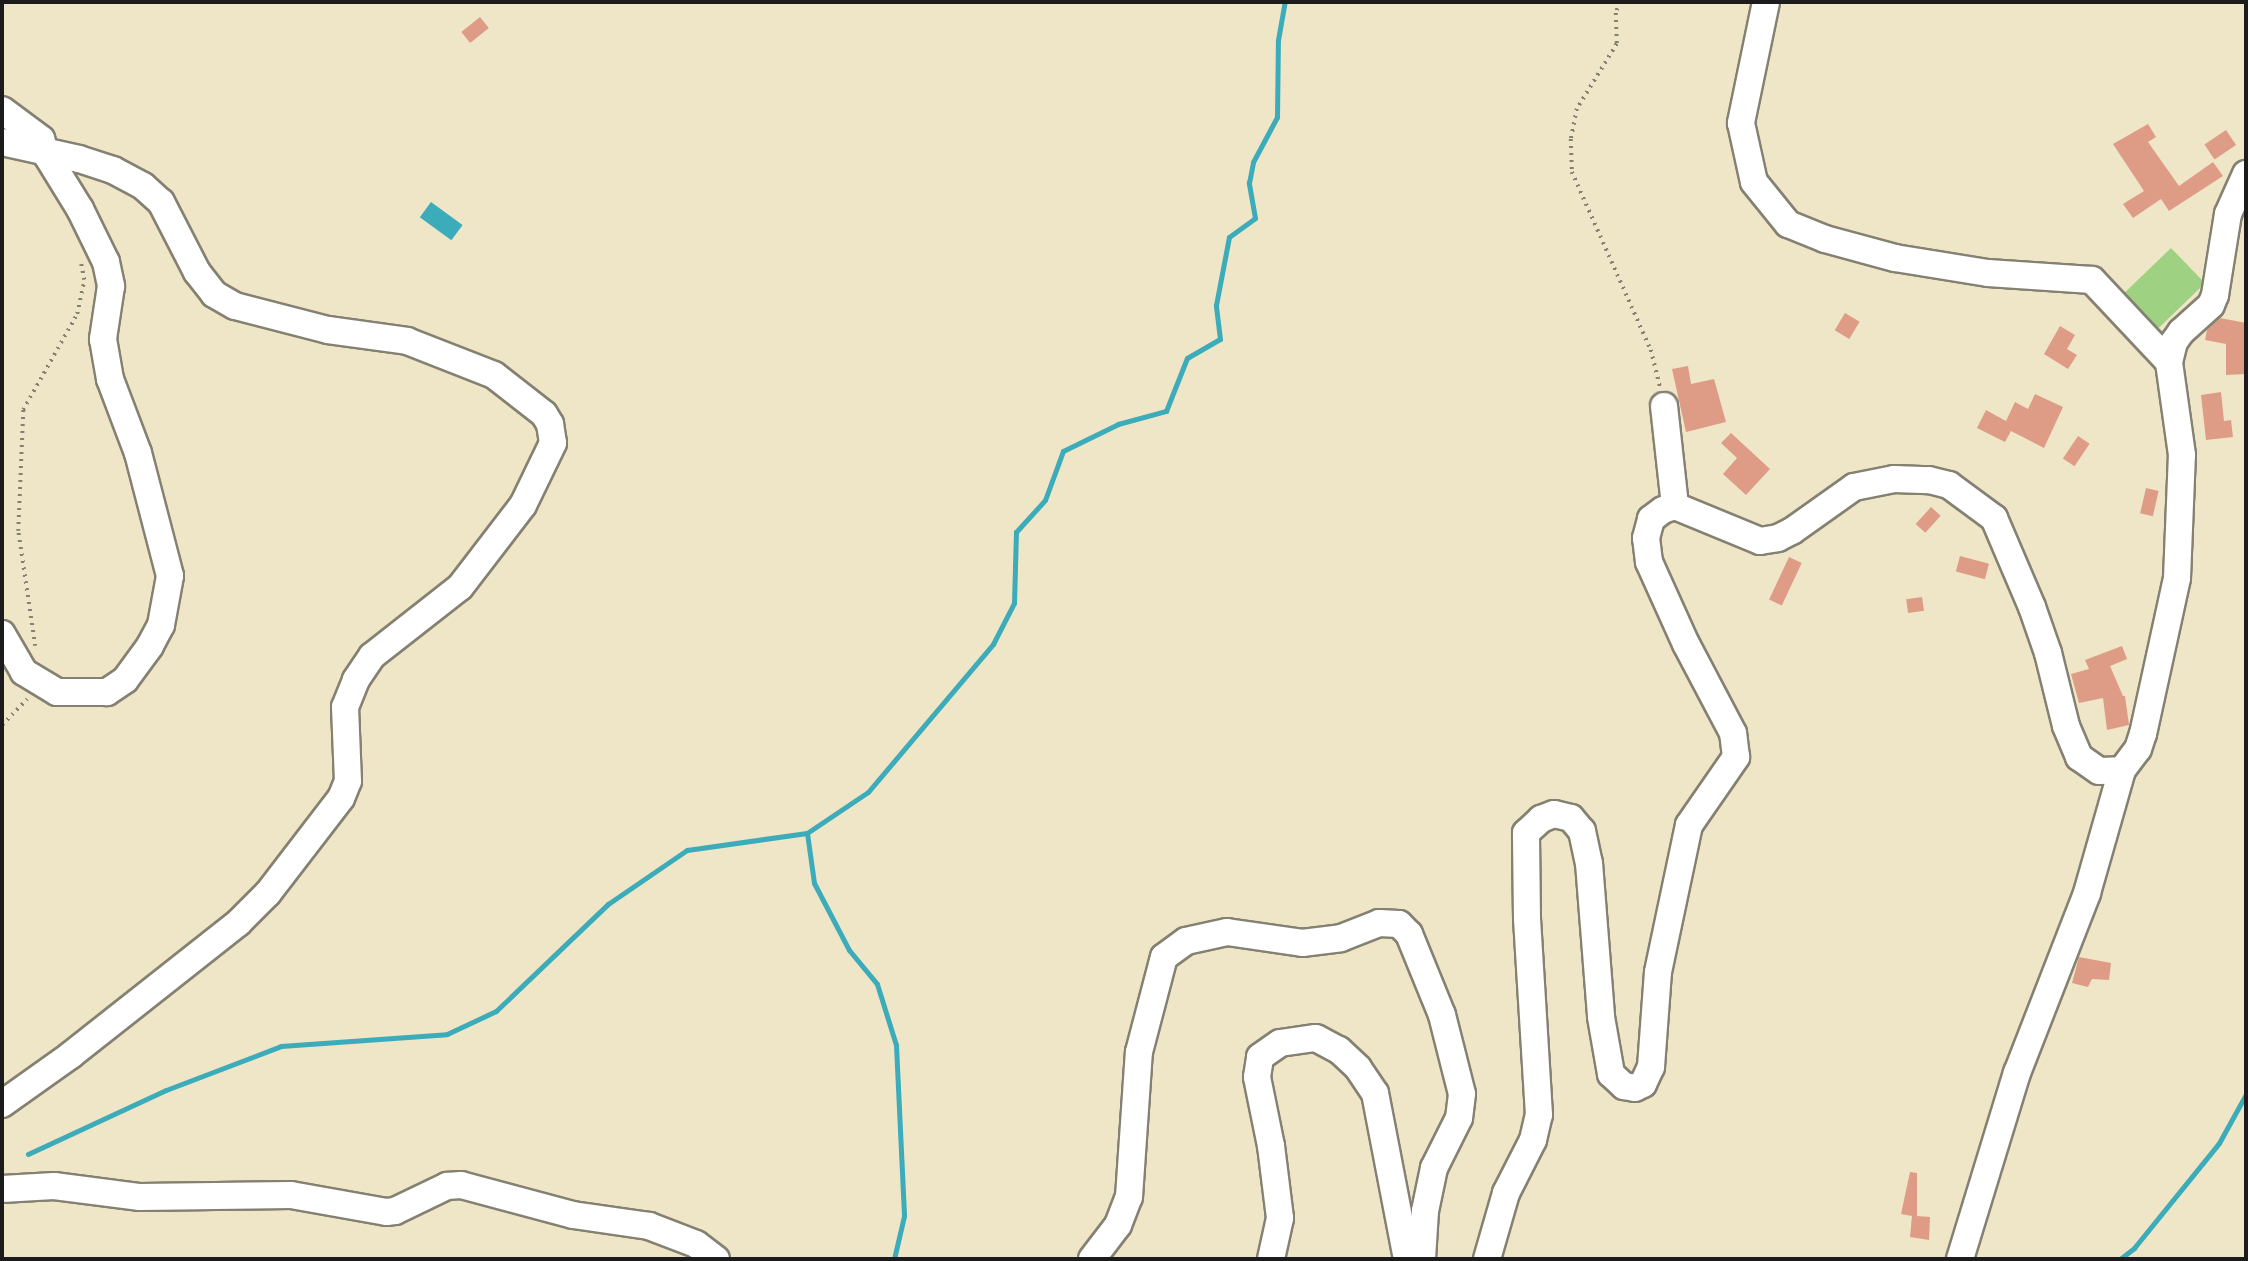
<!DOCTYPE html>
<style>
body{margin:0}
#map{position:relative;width:2248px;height:1261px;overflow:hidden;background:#eee6c7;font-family:Alegreya,serif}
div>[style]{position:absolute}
.green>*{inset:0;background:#9ed282;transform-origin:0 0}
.water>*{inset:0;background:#3cabba;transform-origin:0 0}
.stream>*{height:5px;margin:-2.5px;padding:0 2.5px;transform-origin:2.5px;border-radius:2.5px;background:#3cabba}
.building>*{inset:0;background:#de9c87;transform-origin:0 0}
.path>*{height:3.5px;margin-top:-1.75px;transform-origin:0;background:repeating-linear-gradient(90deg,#858172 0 2px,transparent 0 7px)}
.roads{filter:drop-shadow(2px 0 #858172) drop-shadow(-2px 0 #858172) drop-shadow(0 2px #858172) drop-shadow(0 -2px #858172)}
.minor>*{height:26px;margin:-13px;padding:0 13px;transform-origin:13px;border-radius:13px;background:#fff}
span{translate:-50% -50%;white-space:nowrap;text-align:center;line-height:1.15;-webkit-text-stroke:7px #fcf5e5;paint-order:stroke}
.frame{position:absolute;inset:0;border:4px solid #1c1c1c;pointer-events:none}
</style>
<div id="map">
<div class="green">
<div style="left:2171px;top:248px;width:49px;height:66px;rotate:46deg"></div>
</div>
<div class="water">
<div style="left:431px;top:202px;width:39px;height:19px;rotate:36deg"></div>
</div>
<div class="stream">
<div style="left:807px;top:833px;width:50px;rotate:82deg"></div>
<div style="left:814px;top:883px;width:76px;rotate:62.4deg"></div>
<div style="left:849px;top:950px;width:44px;rotate:50.5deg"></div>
<div style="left:877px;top:984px;width:64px;rotate:72.7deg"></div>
<div style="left:896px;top:1045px;width:171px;rotate:87.3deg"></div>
<div style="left:904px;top:1216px;width:44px;rotate:103.1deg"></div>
<div style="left:28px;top:1154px;width:152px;rotate:-24.9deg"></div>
<div style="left:166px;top:1090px;width:123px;rotate:-20.9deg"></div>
<div style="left:281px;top:1046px;width:166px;rotate:-4.1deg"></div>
<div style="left:447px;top:1034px;width:54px;rotate:-25.1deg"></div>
<div style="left:496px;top:1011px;width:155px;rotate:-43.7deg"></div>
<div style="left:608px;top:904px;width:96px;rotate:-34.4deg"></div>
<div style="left:687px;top:850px;width:121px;rotate:-8.1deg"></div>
<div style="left:807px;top:833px;width:73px;rotate:-33.9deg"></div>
<div style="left:868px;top:792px;width:194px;rotate:-49.8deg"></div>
<div style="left:993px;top:644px;width:46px;rotate:-62.9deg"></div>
<div style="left:1014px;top:603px;width:71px;rotate:-88.4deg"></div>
<div style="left:1016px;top:532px;width:43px;rotate:-47.8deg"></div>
<div style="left:1045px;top:500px;width:52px;rotate:-69.8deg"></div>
<div style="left:1063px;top:451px;width:61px;rotate:-26.1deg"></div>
<div style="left:1118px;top:424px;width:50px;rotate:-15.2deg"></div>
<div style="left:1166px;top:411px;width:57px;rotate:-68.4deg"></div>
<div style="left:1187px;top:358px;width:38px;rotate:-30deg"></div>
<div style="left:1220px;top:339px;width:34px;rotate:-97deg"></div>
<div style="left:1216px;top:305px;width:69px;rotate:-79.2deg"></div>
<div style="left:1229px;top:237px;width:32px;rotate:-36deg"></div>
<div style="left:1255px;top:218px;width:36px;rotate:-100deg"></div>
<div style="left:1249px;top:183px;width:21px;rotate:-79deg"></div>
<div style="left:1253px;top:162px;width:51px;rotate:-61.9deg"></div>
<div style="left:1277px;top:117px;width:77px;rotate:-89.3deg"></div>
<div style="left:1278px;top:40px;width:39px;rotate:-80deg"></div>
<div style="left:2120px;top:1259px;width:18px;rotate:-38deg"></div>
<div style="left:2134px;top:1248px;width:135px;rotate:-51deg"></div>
<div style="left:2219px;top:1143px;width:56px;rotate:-61.1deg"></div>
</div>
<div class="building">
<div style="left:480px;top:17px;width:14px;height:24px;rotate:51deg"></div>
<div style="clip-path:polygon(2148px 124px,2156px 137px,2148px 142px,2179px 186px,2213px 162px,2223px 176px,2169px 211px,2161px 199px,2133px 218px,2123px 204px,2144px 191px,2113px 144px)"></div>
<div style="left:2226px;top:130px;width:18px;height:26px;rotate:56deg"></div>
<div style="left:1845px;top:313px;width:17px;height:20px;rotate:31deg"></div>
<div style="clip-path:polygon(2220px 318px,2246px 323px,2246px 374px,2226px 375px,2226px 344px,2205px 340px,2207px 330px)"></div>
<div style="clip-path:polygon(2060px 326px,2075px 335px,2067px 349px,2077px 355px,2068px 369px,2044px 354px)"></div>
<div style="clip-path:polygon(1688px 366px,1691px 384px,1714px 379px,1726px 422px,1686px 432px,1672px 369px)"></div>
<div style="clip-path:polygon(2221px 392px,2224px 421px,2231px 420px,2233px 437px,2206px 440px,2201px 395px)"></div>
<div style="clip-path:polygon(2035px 394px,2063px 407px,2044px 448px,2011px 431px,2005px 442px,1977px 428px,1986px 410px,2006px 421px,2015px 402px,2028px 409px)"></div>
<div style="clip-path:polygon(1731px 433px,1770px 469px,1746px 495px,1723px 474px,1737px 458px,1721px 443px)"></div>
<div style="left:2078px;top:436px;width:14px;height:27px;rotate:34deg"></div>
<div style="left:2146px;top:488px;width:13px;height:26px;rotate:13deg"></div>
<div style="left:1931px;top:507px;width:13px;height:23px;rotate:42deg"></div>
<div style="left:1960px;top:556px;width:30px;height:16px;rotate:15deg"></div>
<div style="left:1789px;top:557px;width:14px;height:47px;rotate:25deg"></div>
<div style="left:1922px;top:597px;width:14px;height:16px;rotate:82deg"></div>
<div style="clip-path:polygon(2122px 646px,2127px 659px,2110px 666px,2123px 696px,2125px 696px,2129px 725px,2107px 730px,2103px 698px,2079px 703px,2071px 674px,2089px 669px,2085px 660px)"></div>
<div style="clip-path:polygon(2079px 957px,2111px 963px,2109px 980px,2092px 979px,2088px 987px,2072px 983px)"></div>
<div style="clip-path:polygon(1910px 1172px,1917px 1173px,1917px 1216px,1930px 1217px,1929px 1240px,1910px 1237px,1912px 1216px,1901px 1214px)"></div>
</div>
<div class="path">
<div style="left:1620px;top:2px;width:12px;rotate:110deg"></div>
<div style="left:1616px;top:13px;width:31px;rotate:88deg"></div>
<div style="left:1617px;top:44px;width:76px;rotate:121.6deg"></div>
<div style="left:1577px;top:109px;width:31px;rotate:101deg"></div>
<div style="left:1571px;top:139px;width:33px;rotate:88deg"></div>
<div style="left:1572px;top:172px;width:195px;rotate:66.1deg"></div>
<div style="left:1651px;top:350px;width:38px;rotate:76deg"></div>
<div style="left:35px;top:646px;width:116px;rotate:-98.4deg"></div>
<div style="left:18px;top:531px;width:121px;rotate:-87.6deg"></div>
<div style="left:23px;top:410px;width:110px;rotate:-60.6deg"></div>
<div style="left:77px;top:314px;width:35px;rotate:-78deg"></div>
<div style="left:84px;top:280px;width:16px;rotate:-101deg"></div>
<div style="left:2px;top:725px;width:36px;rotate:-46deg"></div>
</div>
<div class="roads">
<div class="minor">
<div style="left:1766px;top:2px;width:124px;rotate:101.7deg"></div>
<div style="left:1741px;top:123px;width:60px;rotate:77.6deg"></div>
<div style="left:1754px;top:182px;width:54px;rotate:51deg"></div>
<div style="left:1788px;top:224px;width:40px;rotate:22deg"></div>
<div style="left:1825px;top:239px;width:73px;rotate:15.2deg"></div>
<div style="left:1895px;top:258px;width:94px;rotate:9.2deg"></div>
<div style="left:1988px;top:273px;width:104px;rotate:3.9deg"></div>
<div style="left:2092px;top:280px;width:112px;rotate:46.8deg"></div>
<div style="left:2px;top:110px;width:49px;rotate:36.6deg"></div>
<div style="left:41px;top:139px;width:16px;rotate:72deg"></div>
<div style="left:46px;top:154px;width:65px;rotate:58.3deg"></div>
<div style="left:80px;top:209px;width:59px;rotate:63.9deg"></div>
<div style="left:106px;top:262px;width:25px;rotate:78deg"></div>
<div style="left:111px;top:286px;width:54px;rotate:98.6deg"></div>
<div style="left:103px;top:339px;width:41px;rotate:80.1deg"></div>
<div style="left:110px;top:379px;width:79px;rotate:69.3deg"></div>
<div style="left:138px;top:453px;width:127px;rotate:75.4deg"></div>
<div style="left:170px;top:576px;width:50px;rotate:100.4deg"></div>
<div style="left:161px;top:625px;width:24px;rotate:118deg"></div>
<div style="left:150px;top:646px;width:42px;rotate:126.3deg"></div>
<div style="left:125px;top:680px;width:22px;rotate:146deg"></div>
<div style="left:107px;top:692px;width:50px;rotate:180deg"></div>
<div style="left:57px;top:692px;width:39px;rotate:-149deg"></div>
<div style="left:24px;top:672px;width:44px;rotate:-120.1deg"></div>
<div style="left:2px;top:142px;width:79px;rotate:12.4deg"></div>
<div style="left:79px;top:159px;width:36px;rotate:18deg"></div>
<div style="left:113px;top:170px;width:34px;rotate:28deg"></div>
<div style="left:143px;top:186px;width:24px;rotate:42deg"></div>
<div style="left:161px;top:202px;width:79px;rotate:62.8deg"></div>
<div style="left:197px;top:272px;width:28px;rotate:52deg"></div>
<div style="left:214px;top:294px;width:24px;rotate:30deg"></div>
<div style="left:235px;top:306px;width:96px;rotate:14.5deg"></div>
<div style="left:328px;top:330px;width:80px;rotate:7.9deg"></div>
<div style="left:407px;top:341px;width:93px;rotate:21.3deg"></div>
<div style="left:494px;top:375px;width:63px;rotate:38deg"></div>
<div style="left:544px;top:414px;width:12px;rotate:59deg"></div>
<div style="left:550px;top:424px;width:19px;rotate:81deg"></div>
<div style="left:553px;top:443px;width:69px;rotate:115.8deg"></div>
<div style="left:523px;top:505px;width:103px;rotate:127.5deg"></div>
<div style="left:460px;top:587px;width:112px;rotate:141.9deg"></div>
<div style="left:372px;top:656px;width:29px;rotate:124deg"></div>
<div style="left:356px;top:680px;width:29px;rotate:112deg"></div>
<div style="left:345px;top:707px;width:74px;rotate:87.7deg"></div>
<div style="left:348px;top:781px;width:18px;rotate:112deg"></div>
<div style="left:341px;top:798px;width:120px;rotate:127.5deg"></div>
<div style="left:268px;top:893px;width:42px;rotate:135deg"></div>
<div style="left:238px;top:923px;width:213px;rotate:141.7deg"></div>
<div style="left:71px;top:1055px;width:85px;rotate:144.6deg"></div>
<div style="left:1664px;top:406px;width:101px;rotate:83.7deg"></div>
<div style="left:2px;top:1189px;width:52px;rotate:-3.3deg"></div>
<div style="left:54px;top:1186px;width:87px;rotate:7.3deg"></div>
<div style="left:140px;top:1197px;width:151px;rotate:-0.8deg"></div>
<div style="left:291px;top:1195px;width:97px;rotate:10.1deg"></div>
<div style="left:386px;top:1212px;width:9px;rotate:-6deg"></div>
<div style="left:395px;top:1211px;width:58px;rotate:-25.7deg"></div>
<div style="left:447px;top:1186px;width:14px;rotate:-4deg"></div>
<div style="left:461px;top:1185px;width:116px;rotate:15deg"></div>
<div style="left:573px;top:1215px;width:77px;rotate:8.2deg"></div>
<div style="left:649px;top:1226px;width:50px;rotate:21deg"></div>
<div style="left:696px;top:1244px;width:25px;rotate:37deg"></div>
<div style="left:1092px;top:1259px;width:43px;rotate:-52.6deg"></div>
<div style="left:1118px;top:1225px;width:30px;rotate:-69deg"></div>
<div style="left:1129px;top:1197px;width:145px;rotate:-86.1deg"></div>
<div style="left:1139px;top:1052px;width:98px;rotate:-75.3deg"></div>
<div style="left:1164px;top:957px;width:27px;rotate:-36deg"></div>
<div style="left:1186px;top:941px;width:42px;rotate:-12.4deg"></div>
<div style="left:1227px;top:932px;width:76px;rotate:8.3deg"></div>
<div style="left:1302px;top:943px;width:39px;rotate:-7deg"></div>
<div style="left:1341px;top:938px;width:41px;rotate:-21.5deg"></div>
<div style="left:1379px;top:923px;width:20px;rotate:3deg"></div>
<div style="left:1399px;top:924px;width:14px;rotate:45deg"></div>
<div style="left:1409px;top:934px;width:87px;rotate:67.8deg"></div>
<div style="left:1442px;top:1015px;width:81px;rotate:75.8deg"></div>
<div style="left:1462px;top:1094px;width:24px;rotate:97deg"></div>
<div style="left:1459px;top:1118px;width:56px;rotate:116.6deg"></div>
<div style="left:1434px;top:1168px;width:44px;rotate:101.8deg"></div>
<div style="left:1425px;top:1211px;width:48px;rotate:93.6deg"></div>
<div style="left:1271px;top:1259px;width:42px;rotate:-77.6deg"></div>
<div style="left:1280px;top:1218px;width:73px;rotate:-97.1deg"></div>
<div style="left:1271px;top:1146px;width:70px;rotate:-101.5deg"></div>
<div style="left:1257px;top:1077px;width:20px;rotate:-81deg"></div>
<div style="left:1260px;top:1057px;width:24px;rotate:-35deg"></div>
<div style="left:1280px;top:1043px;width:36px;rotate:-8deg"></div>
<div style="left:1316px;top:1038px;width:26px;rotate:28deg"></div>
<div style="left:1339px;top:1050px;width:26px;rotate:43deg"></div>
<div style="left:1358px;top:1068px;width:30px;rotate:56deg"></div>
<div style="left:1375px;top:1093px;width:169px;rotate:79.1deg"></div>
<div style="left:1487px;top:1259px;width:69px;rotate:-73.9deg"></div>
<div style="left:1506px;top:1193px;width:59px;rotate:-63deg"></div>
<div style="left:1533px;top:1140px;width:26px;rotate:-77deg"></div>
<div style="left:1539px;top:1115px;width:197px;rotate:-93.5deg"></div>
<div style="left:1527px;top:918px;width:85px;rotate:-90.7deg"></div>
<div style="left:1526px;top:833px;width:21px;rotate:-43deg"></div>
<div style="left:1541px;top:819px;width:14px;rotate:-21deg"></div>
<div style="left:1554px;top:814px;width:17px;rotate:13deg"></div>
<div style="left:1571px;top:818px;width:17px;rotate:50deg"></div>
<div style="left:1582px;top:831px;width:33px;rotate:78deg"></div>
<div style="left:1589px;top:863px;width:154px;rotate:85.5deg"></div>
<div style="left:1601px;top:1017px;width:58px;rotate:80deg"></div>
<div style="left:1611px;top:1074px;width:18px;rotate:43deg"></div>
<div style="left:1624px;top:1086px;width:11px;rotate:10deg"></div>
<div style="left:1635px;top:1088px;width:9px;rotate:-27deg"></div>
<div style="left:1643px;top:1084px;width:19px;rotate:-65deg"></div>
<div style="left:1651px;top:1067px;width:95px;rotate:-85.8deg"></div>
<div style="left:1658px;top:972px;width:150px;rotate:-78.1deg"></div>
<div style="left:1689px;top:825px;width:83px;rotate:-55.3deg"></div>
<div style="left:1736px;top:757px;width:24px;rotate:-97deg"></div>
<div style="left:1733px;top:733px;width:101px;rotate:-117.8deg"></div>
<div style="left:1686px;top:644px;width:90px;rotate:-114.3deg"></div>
<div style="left:1649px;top:562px;width:24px;rotate:-97deg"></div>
<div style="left:1646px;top:538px;width:20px;rotate:-75deg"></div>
<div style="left:1651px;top:519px;width:15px;rotate:-37deg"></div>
<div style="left:1663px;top:510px;width:13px;rotate:-18deg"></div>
<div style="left:1675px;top:506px;width:92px;rotate:22.4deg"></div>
<div style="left:1760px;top:541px;width:18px;rotate:-9deg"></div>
<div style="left:1778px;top:538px;width:16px;rotate:-27deg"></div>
<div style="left:1792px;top:531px;width:76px;rotate:-35.4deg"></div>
<div style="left:1854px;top:487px;width:41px;rotate:-11.3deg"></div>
<div style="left:1894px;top:479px;width:35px;rotate:2deg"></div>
<div style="left:1929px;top:480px;width:21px;rotate:14deg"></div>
<div style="left:1949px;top:485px;width:56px;rotate:36.3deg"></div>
<div style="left:1994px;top:518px;width:97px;rotate:66.9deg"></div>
<div style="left:2032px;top:607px;width:49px;rotate:70.8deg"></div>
<div style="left:2048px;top:653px;width:75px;rotate:76.1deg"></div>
<div style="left:2066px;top:726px;width:34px;rotate:67deg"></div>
<div style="left:2079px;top:757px;width:24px;rotate:35deg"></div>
<div style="left:2099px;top:771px;width:23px;rotate:-2deg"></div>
<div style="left:2122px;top:770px;width:26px;rotate:-53deg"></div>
<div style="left:2138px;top:749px;width:16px;rotate:-72deg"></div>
<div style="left:2143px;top:734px;width:160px;rotate:-77.7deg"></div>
<div style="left:2177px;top:578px;width:123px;rotate:-87.7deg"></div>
<div style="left:2182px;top:455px;width:94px;rotate:-98deg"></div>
<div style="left:2169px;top:362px;width:21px;rotate:-76deg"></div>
<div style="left:2174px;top:342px;width:12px;rotate:-55deg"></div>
<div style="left:2181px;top:332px;width:40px;rotate:-42deg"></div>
<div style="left:2211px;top:305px;width:11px;rotate:-68deg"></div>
<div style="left:2215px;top:295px;width:82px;rotate:-80.9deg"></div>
<div style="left:2228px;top:214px;width:44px;rotate:-65.8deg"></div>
<div style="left:1960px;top:1259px;width:195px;rotate:-73deg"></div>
<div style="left:2017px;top:1073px;width:193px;rotate:-68.7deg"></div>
<div style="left:2087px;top:893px;width:128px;rotate:-74.1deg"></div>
</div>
</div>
<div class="frame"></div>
</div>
